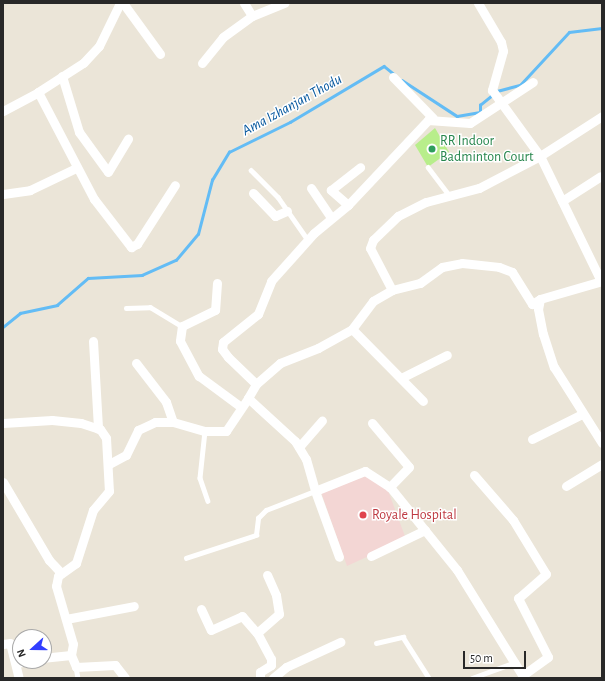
<!DOCTYPE html>
<style>
body{margin:0}
#map{position:relative;width:605px;height:681px;overflow:hidden;background:#ebe5d8;font-family:"Alegreya Sans",sans-serif}
div>[style]{position:absolute}
.medical>*{inset:0;background:#f3d6d4}
.pitch>*{inset:0;background:#b8ee8b}
.stream>*{height:2.5px;margin:-1.25px;padding:0 1.25px;transform-origin:1.25px;border-radius:1.25px;background:#63bcf5}
.lane>*{height:4.5px;margin:-2.25px;padding:0 2.25px;transform-origin:2.25px;border-radius:2.25px;background:#fff}
.street>*{height:9px;margin:-4.5px;padding:0 4.5px;transform-origin:4.5px;border-radius:4.5px;background:#fff}
.dots>*{width:11px;height:11px;translate:-50% -50%;box-sizing:border-box;border:2px solid #fff;border-radius:50%}
span{translate:-50% -50%;white-space:nowrap;text-align:center;line-height:1.15;-webkit-text-stroke:3px #fff;paint-order:stroke}
.leisure-label{font-size:14px;color:#27864d}
.left{translate:0 -50%;text-align:left}
.health-label{font-size:14px;color:#be3a42}
.water-label{font-size:15px;color:#05579e;font-style:italic}
.frame{position:absolute;inset:0;border:4px solid #282828;pointer-events:none}
.north{position:absolute;left:12px;top:629px;width:40px;height:40px;box-sizing:border-box;background:#fff;border:1px solid #a9a9a9;border-radius:50%;rotate:249deg;font-size:11px;font-weight:700;line-height:16px;text-align:center;color:#282828}
.north::after{content:'';display:block;margin:auto;width:14px;height:18px;background:#313eff;clip-path:polygon(50% 0,100% 100%,50% 72%,0 100%)}
.scale{position:absolute;left:463px;top:651px;width:63px;height:18px;box-sizing:border-box;border:2px solid #282828;border-top:0;padding-left:5px;font-size:12px;line-height:14px;white-space:nowrap;color:#282828;-webkit-text-stroke:3px #fff;paint-order:stroke}
</style>
<div id="map">
<div class="medical">
<div style="clip-path:polygon(366px 476px,386px 485px,406px 539px,347px 566px,321px 492px)"></div>
</div>
<div class="pitch">
<div style="clip-path:polygon(435px 128px,449px 152px,428px 167px,415px 145px)"></div>
</div>
<div class="stream">
<div style="left:402px;top:80px;width:66px;rotate:33.2deg"></div>
<div style="left:457px;top:116px;width:23px;rotate:-10deg"></div>
<div style="left:480px;top:112px;width:7px;rotate:-90deg"></div>
<div style="left:480px;top:105px;width:22px;rotate:-39deg"></div>
<div style="left:497px;top:91px;width:24px;rotate:-15deg"></div>
<div style="left:520px;top:85px;width:72px;rotate:-47.2deg"></div>
<div style="left:569px;top:32px;width:33px;rotate:-7deg"></div>
<div style="left:3px;top:327px;width:22px;rotate:-39deg"></div>
<div style="left:20px;top:313px;width:38px;rotate:-12deg"></div>
<div style="left:57px;top:305px;width:41px;rotate:-41.1deg"></div>
<div style="left:88px;top:278px;width:54px;rotate:-3.2deg"></div>
<div style="left:142px;top:275px;width:37px;rotate:-24deg"></div>
<div style="left:176px;top:260px;width:34px;rotate:-50deg"></div>
<div style="left:198px;top:234px;width:56px;rotate:-75.5deg"></div>
<div style="left:212px;top:180px;width:33px;rotate:-59deg"></div>
<div style="left:229px;top:152px;width:68px;rotate:-26.2deg"></div>
<div style="left:290px;top:122px;width:109px;rotate:-30.8deg"></div>
<div style="left:384px;top:66px;width:13px;rotate:39deg"></div>
</div>
<div class="lane">
<div style="left:428px;top:167px;width:36px;rotate:53deg"></div>
<div style="left:251px;top:170px;width:38px;rotate:45deg"></div>
<div style="left:278px;top:197px;width:52px;rotate:55.1deg"></div>
<div style="left:126px;top:308px;width:24px;rotate:-2deg"></div>
<div style="left:150px;top:307px;width:37px;rotate:31deg"></div>
<div style="left:205px;top:431px;width:47px;rotate:96.1deg"></div>
<div style="left:200px;top:478px;width:24px;rotate:71deg"></div>
<div style="left:186px;top:558px;width:74px;rotate:-18.2deg"></div>
<div style="left:256px;top:535px;width:17px;rotate:-83deg"></div>
<div style="left:258px;top:518px;width:11px;rotate:-45deg"></div>
<div style="left:266px;top:510px;width:53px;rotate:-21.2deg"></div>
<div style="left:376px;top:643px;width:28px;rotate:-13deg"></div>
<div style="left:403px;top:637px;width:49px;rotate:57.6deg"></div>
<div style="left:76px;top:667px;width:11px;rotate:80deg"></div>
<div style="left:472px;top:678px;width:47px;rotate:-20deg"></div>
</div>
<div class="street">
<div style="left:120px;top:3px;width:48px;rotate:116deg"></div>
<div style="left:99px;top:46px;width:23px;rotate:133deg"></div>
<div style="left:83px;top:63px;width:54px;rotate:147.2deg"></div>
<div style="left:38px;top:92px;width:121px;rotate:62.4deg"></div>
<div style="left:94px;top:199px;width:61px;rotate:52.4deg"></div>
<div style="left:131px;top:247px;width:7px;rotate:-27deg"></div>
<div style="left:137px;top:244px;width:70px;rotate:-57.2deg"></div>
<div style="left:123px;top:3px;width:63px;rotate:54deg"></div>
<div style="left:244px;top:3px;width:15px;rotate:58deg"></div>
<div style="left:252px;top:16px;width:35px;rotate:-22deg"></div>
<div style="left:478px;top:3px;width:45px;rotate:59.5deg"></div>
<div style="left:501px;top:42px;width:9px;rotate:77deg"></div>
<div style="left:503px;top:51px;width:41px;rotate:105.8deg"></div>
<div style="left:492px;top:90px;width:82px;rotate:54deg"></div>
<div style="left:540px;top:156px;width:139px;rotate:64deg"></div>
<div style="left:202px;top:63px;width:33px;rotate:-51deg"></div>
<div style="left:223px;top:37px;width:36px;rotate:-36deg"></div>
<div style="left:62px;top:76px;width:59px;rotate:73.1deg"></div>
<div style="left:79px;top:132px;width:49px;rotate:54.1deg"></div>
<div style="left:108px;top:172px;width:39px;rotate:-59deg"></div>
<div style="left:393px;top:77px;width:57px;rotate:45.7deg"></div>
<div style="left:3px;top:111px;width:40px;rotate:-28deg"></div>
<div style="left:311px;top:188px;width:36px;rotate:56deg"></div>
<div style="left:253px;top:193px;width:32px;rotate:46deg"></div>
<div style="left:275px;top:216px;width:13px;rotate:-23deg"></div>
<div style="left:3px;top:194px;width:27px;rotate:-8deg"></div>
<div style="left:30px;top:190px;width:51px;rotate:-25.6deg"></div>
<div style="left:562px;top:201px;width:46px;rotate:-32.7deg"></div>
<div style="left:348px;top:205px;width:23px;rotate:-139deg"></div>
<div style="left:331px;top:190px;width:37px;rotate:-38deg"></div>
<div style="left:217px;top:283px;width:27px;rotate:94deg"></div>
<div style="left:215px;top:310px;width:37px;rotate:154deg"></div>
<div style="left:182px;top:326px;width:15px;rotate:98deg"></div>
<div style="left:180px;top:341px;width:40px;rotate:62deg"></div>
<div style="left:199px;top:376px;width:52px;rotate:36.4deg"></div>
<div style="left:392px;top:290px;width:47px;rotate:-117.6deg"></div>
<div style="left:370px;top:248px;width:9px;rotate:-69deg"></div>
<div style="left:373px;top:240px;width:35px;rotate:-44deg"></div>
<div style="left:398px;top:216px;width:31px;rotate:-27deg"></div>
<div style="left:426px;top:202px;width:55px;rotate:-14.8deg"></div>
<div style="left:479px;top:188px;width:69px;rotate:-27.7deg"></div>
<div style="left:540px;top:156px;width:74px;rotate:-32.8deg"></div>
<div style="left:540px;top:299px;width:65px;rotate:-16.2deg"></div>
<div style="left:352px;top:329px;width:101px;rotate:45.4deg"></div>
<div style="left:93px;top:341px;width:88px;rotate:86.7deg"></div>
<div style="left:136px;top:363px;width:49px;rotate:52.4deg"></div>
<div style="left:166px;top:402px;width:21px;rotate:71deg"></div>
<div style="left:403px;top:377px;width:49px;rotate:-26.6deg"></div>
<div style="left:256px;top:384px;width:39px;rotate:-136deg"></div>
<div style="left:228px;top:357px;width:10px;rotate:-127deg"></div>
<div style="left:222px;top:349px;width:7px;rotate:-82deg"></div>
<div style="left:223px;top:342px;width:45px;rotate:-38.7deg"></div>
<div style="left:258px;top:314px;width:35px;rotate:-68deg"></div>
<div style="left:271px;top:281px;width:64px;rotate:-48.1deg"></div>
<div style="left:314px;top:233px;width:44px;rotate:-39.5deg"></div>
<div style="left:348px;top:205px;width:117px;rotate:-46.7deg"></div>
<div style="left:428px;top:120px;width:42px;rotate:4.1deg"></div>
<div style="left:470px;top:123px;width:75px;rotate:-33.1deg"></div>
<div style="left:248px;top:398px;width:16px;rotate:-60deg"></div>
<div style="left:256px;top:384px;width:32px;rotate:-41deg"></div>
<div style="left:280px;top:363px;width:41px;rotate:-21.5deg"></div>
<div style="left:318px;top:348px;width:39px;rotate:-29deg"></div>
<div style="left:352px;top:329px;width:35px;rotate:-53deg"></div>
<div style="left:373px;top:301px;width:22px;rotate:-30deg"></div>
<div style="left:392px;top:290px;width:29px;rotate:-14deg"></div>
<div style="left:420px;top:283px;width:27px;rotate:-36deg"></div>
<div style="left:442px;top:267px;width:20px;rotate:-11deg"></div>
<div style="left:462px;top:263px;width:37px;rotate:6deg"></div>
<div style="left:499px;top:267px;width:14px;rotate:21deg"></div>
<div style="left:512px;top:272px;width:38px;rotate:58deg"></div>
<div style="left:532px;top:304px;width:9px;rotate:-32deg"></div>
<div style="left:540px;top:299px;width:10px;rotate:101deg"></div>
<div style="left:538px;top:309px;width:25px;rotate:79deg"></div>
<div style="left:543px;top:334px;width:35px;rotate:72deg"></div>
<div style="left:554px;top:367px;width:90px;rotate:57.7deg"></div>
<div style="left:3px;top:423px;width:49px;rotate:-3.5deg"></div>
<div style="left:52px;top:420px;width:29px;rotate:6deg"></div>
<div style="left:81px;top:423px;width:20px;rotate:18deg"></div>
<div style="left:100px;top:429px;width:11px;rotate:56deg"></div>
<div style="left:106px;top:438px;width:53px;rotate:86.8deg"></div>
<div style="left:109px;top:491px;width:25px;rotate:130deg"></div>
<div style="left:93px;top:510px;width:56px;rotate:107.8deg"></div>
<div style="left:76px;top:563px;width:22px;rotate:144deg"></div>
<div style="left:58px;top:576px;width:10px;rotate:101deg"></div>
<div style="left:56px;top:586px;width:60px;rotate:73.7deg"></div>
<div style="left:73px;top:644px;width:11px;rotate:100deg"></div>
<div style="left:71px;top:655px;width:27px;rotate:174deg"></div>
<div style="left:372px;top:423px;width:57px;rotate:49.9deg"></div>
<div style="left:409px;top:467px;width:28px;rotate:134deg"></div>
<div style="left:532px;top:439px;width:56px;rotate:-26.6deg"></div>
<div style="left:299px;top:447px;width:35px;rotate:-49deg"></div>
<div style="left:109px;top:464px;width:19px;rotate:-28deg"></div>
<div style="left:126px;top:455px;width:28px;rotate:-64deg"></div>
<div style="left:138px;top:430px;width:19px;rotate:-25deg"></div>
<div style="left:155px;top:422px;width:18px"></div>
<div style="left:173px;top:422px;width:33px;rotate:16deg"></div>
<div style="left:205px;top:431px;width:21px"></div>
<div style="left:226px;top:431px;width:40px;rotate:-56deg"></div>
<div style="left:248px;top:398px;width:64px;rotate:42.5deg"></div>
<div style="left:295px;top:441px;width:21px;rotate:59deg"></div>
<div style="left:306px;top:459px;width:33px;rotate:74deg"></div>
<div style="left:315px;top:491px;width:54px;rotate:-21.8deg"></div>
<div style="left:365px;top:471px;width:30px;rotate:33deg"></div>
<div style="left:390px;top:487px;width:107px;rotate:51.1deg"></div>
<div style="left:457px;top:570px;width:127px;rotate:58.2deg"></div>
<div style="left:474px;top:475px;width:60px;rotate:49.1deg"></div>
<div style="left:513px;top:520px;width:63px;rotate:58.6deg"></div>
<div style="left:546px;top:574px;width:37px;rotate:139deg"></div>
<div style="left:518px;top:598px;width:66px;rotate:63deg"></div>
<div style="left:548px;top:657px;width:31px;rotate:144deg"></div>
<div style="left:3px;top:482px;width:91px;rotate:59.5deg"></div>
<div style="left:49px;top:560px;width:18px;rotate:47deg"></div>
<div style="left:566px;top:486px;width:42px;rotate:-31.4deg"></div>
<div style="left:315px;top:491px;width:70px;rotate:70deg"></div>
<div style="left:371px;top:556px;width:60px;rotate:-25.7deg"></div>
<div style="left:201px;top:609px;width:23px;rotate:65deg"></div>
<div style="left:211px;top:630px;width:34px;rotate:-24deg"></div>
<div style="left:242px;top:616px;width:23px;rotate:49deg"></div>
<div style="left:66px;top:619px;width:69px;rotate:-10.8deg"></div>
<div style="left:3px;top:644px;width:7px;rotate:-8deg"></div>
<div style="left:10px;top:643px;width:36px;rotate:76deg"></div>
<div style="left:71px;top:655px;width:13px;rotate:67deg"></div>
<div style="left:76px;top:667px;width:39px;rotate:-3deg"></div>
<div style="left:115px;top:665px;width:16px;rotate:52deg"></div>
<div style="left:16px;top:663px;width:15px;rotate:-8deg"></div>
<div style="left:260px;top:678px;width:6px;rotate:-90deg"></div>
<div style="left:260px;top:672px;width:13px;rotate:-32deg"></div>
<div style="left:271px;top:665px;width:6px;rotate:-90deg"></div>
<div style="left:271px;top:659px;width:30px;rotate:-118deg"></div>
<div style="left:257px;top:633px;width:29px;rotate:-41deg"></div>
<div style="left:279px;top:614px;width:19px;rotate:-99deg"></div>
<div style="left:276px;top:595px;width:22px;rotate:-114deg"></div>
<div style="left:273px;top:678px;width:17px;rotate:-40deg"></div>
<div style="left:286px;top:667px;width:60px;rotate:-24.8deg"></div>
</div>
<div class="dots">
<div style="left:432px;top:149px;background:#2e9e5b"></div>
<div style="left:363px;top:515px;background:#e0444e"></div>
</div>
<div class="leisure-label">
<span class="left" style="left:440px;top:149px">RR Indoor<br>Badminton Court</span>
</div>
<div class="health-label">
<span class="left" style="left:372px;top:515px">Royale Hospital</span>
</div>
<div class="water-label">
<span style="left:292px;top:105px;rotate:-29deg">Ama Izhanjan Thodu</span>
</div>
<div class="frame"></div>
<div class="north">N</div>
<div class="scale">50 m</div>
</div>
